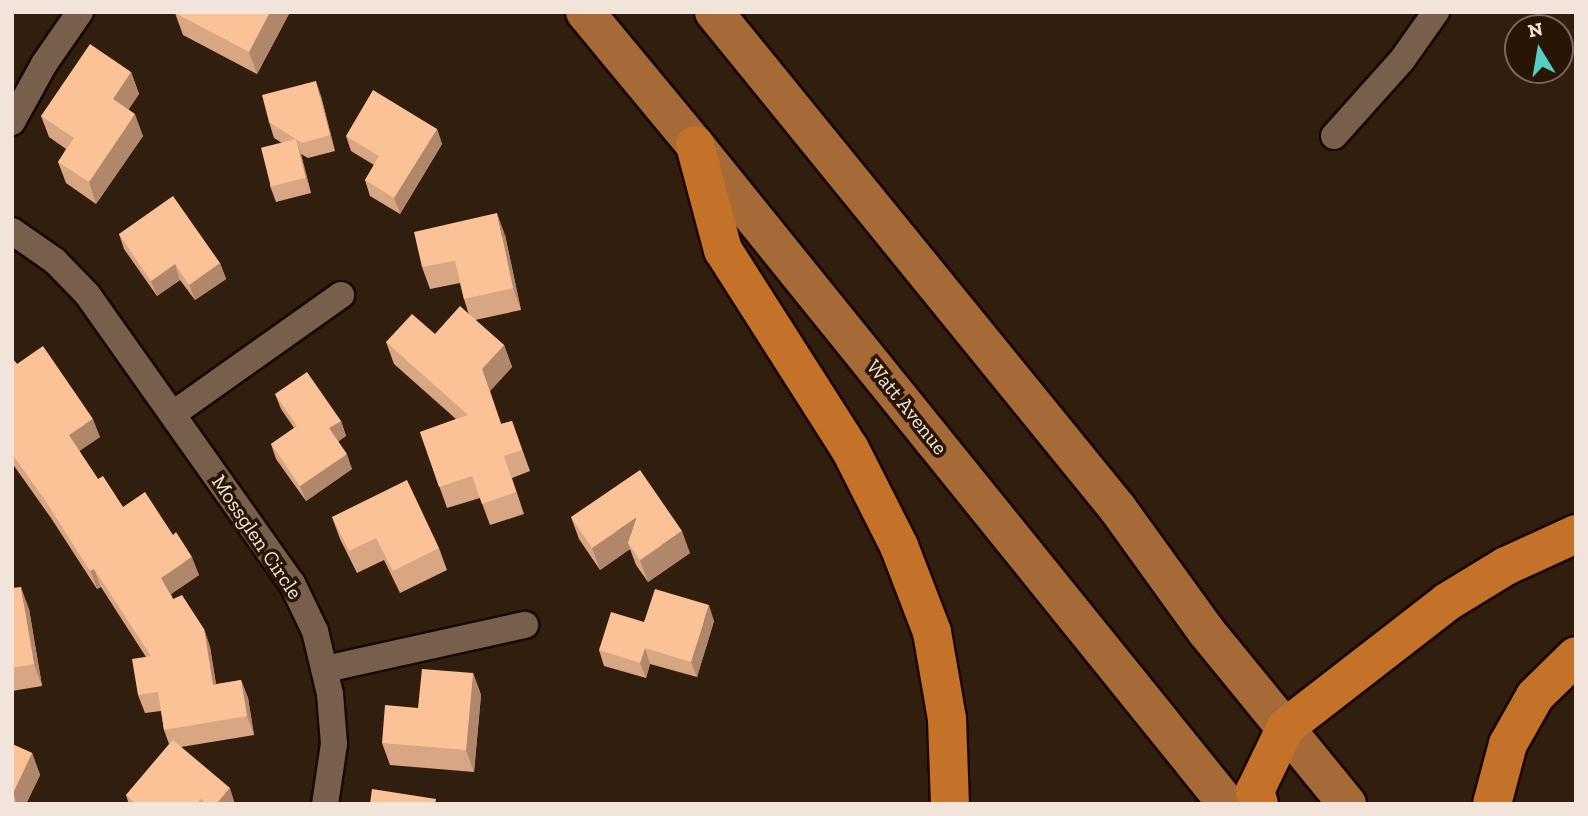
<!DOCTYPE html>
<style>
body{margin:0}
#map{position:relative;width:1588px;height:816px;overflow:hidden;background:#321e0f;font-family:"Zilla Slab",serif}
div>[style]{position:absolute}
.roads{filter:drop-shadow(2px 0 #190700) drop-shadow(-2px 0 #190700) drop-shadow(0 2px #190700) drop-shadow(0 -2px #190700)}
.street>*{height:26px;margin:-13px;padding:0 13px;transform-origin:13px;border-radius:13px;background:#775f4e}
.primary>*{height:38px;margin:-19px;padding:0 19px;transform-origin:19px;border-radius:19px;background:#a56a38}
.highway>*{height:38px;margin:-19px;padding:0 19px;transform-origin:19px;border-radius:19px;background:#c47129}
.wall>*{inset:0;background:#d8a682}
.shaded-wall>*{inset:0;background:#b0876a;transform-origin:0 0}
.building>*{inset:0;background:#fbc197;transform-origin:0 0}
span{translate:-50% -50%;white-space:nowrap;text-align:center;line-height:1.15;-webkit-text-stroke:7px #281506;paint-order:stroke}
.street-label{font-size:21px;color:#f2e4db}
.frame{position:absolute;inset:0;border:14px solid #f2e4db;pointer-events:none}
.north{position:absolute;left:1504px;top:14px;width:70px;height:70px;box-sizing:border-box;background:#281506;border:2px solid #79685b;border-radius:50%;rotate:349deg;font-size:19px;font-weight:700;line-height:28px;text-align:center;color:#f2e4db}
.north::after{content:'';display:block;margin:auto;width:24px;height:32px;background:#56cec4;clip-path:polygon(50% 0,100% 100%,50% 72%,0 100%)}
</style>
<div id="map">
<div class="roads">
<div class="street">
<div style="left:12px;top:122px;width:66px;rotate:-61.1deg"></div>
<div style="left:44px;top:64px;width:63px;rotate:-55.3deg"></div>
<div style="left:1334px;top:136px;width:102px;rotate:-48.2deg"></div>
<div style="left:1402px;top:60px;width:59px;rotate:-54.7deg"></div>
<div style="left:12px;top:231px;width:52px;rotate:34.9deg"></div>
<div style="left:55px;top:261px;width:46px;rotate:45.9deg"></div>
<div style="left:87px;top:294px;width:354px;rotate:54.7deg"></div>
<div style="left:292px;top:583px;width:53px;rotate:64.4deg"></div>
<div style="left:315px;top:631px;width:65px;rotate:76.6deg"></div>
<div style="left:330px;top:694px;width:50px;rotate:85.4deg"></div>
<div style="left:334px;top:744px;width:61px;rotate:98.5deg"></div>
<div style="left:173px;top:414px;width:206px;rotate:-35.3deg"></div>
<div style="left:326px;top:669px;width:204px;rotate:-12.5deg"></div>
</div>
<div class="primary">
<div style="left:585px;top:12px;width:173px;rotate:50.4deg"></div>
<div style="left:695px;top:145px;width:847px;rotate:51.09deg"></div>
<div style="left:714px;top:12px;width:640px;rotate:50.89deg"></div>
<div style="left:1118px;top:509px;width:150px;rotate:54.2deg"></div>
<div style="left:1206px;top:631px;width:223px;rotate:50.8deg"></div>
</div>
<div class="highway">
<div style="left:695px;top:145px;width:109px;rotate:75.1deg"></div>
<div style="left:723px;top:250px;width:236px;rotate:57.5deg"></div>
<div style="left:850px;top:449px;width:109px;rotate:63.2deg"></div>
<div style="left:899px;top:546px;width:92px;rotate:69deg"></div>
<div style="left:932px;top:632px;width:88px;rotate:80.2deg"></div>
<div style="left:947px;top:719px;width:85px;rotate:88deg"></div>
<div style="left:1259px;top:804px;width:14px;rotate:-107deg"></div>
<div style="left:1255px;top:791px;width:71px;rotate:-64.2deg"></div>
<div style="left:1286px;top:727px;width:204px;rotate:-37.8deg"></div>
<div style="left:1447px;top:602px;width:69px;rotate:-31.4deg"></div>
<div style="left:1506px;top:566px;width:77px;rotate:-24.6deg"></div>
<div style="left:1492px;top:804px;width:62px;rotate:-75.1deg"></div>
<div style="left:1508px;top:744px;width:55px;rotate:-60.6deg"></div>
<div style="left:1535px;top:696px;width:57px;rotate:-44.3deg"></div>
</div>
</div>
<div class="wall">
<div style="clip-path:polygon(290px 12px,257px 74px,183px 35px,175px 13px)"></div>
<div style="clip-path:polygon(131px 72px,139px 94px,128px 110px,143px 136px,96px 204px,66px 183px,58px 162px,66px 149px,49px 137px,41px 116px)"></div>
<div style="clip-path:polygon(321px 96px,335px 151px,308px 158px,301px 154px,311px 193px,276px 202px,270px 186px,282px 143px,274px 138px,269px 122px)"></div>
<div style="clip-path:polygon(437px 129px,442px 144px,400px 214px,370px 196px,365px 180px,374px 165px,351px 151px,346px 136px)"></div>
<div style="clip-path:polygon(119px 234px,220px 263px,226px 279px,195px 300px,180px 280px,157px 296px,124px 249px)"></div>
<div style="clip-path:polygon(505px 235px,521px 310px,475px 320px,504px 345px,512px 367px,490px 391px,501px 424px,512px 421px,530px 471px,512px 478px,524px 514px,490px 525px,480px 498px,447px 508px,420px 432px,456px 419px,394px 364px,386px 342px,435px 334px,469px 315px,464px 299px,460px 283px,430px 289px,422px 267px)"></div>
<div style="clip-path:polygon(12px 358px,17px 364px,100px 437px,79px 451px,98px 479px,123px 507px,199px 575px,171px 594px,173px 599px,204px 629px,210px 647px,216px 684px,241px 680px,248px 698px,254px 735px,181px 747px,235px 804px,129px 804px,126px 795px,169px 744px,164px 730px,161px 711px,145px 713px,138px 695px,146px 657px,101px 587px,97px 589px,51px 518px,12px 463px)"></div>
<div style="clip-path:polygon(275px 394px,341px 421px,346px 436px,338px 441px,352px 469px,306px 501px,276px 459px,271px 444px,294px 428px,281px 409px)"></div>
<div style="clip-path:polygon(332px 517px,439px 548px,447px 570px,400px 593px,384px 560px,357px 573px,340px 539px)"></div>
<div style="clip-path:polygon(571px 517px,690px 553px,648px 582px,636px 565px,630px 549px,600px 570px,579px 539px)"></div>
<div style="clip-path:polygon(12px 588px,29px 609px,42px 686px,12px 691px)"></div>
<div style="clip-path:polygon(714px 621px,697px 677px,650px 664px,646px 678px,604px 666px,599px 650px,644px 622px)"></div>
<div style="clip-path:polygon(473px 673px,481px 695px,474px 772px,390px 765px,382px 743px)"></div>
<div style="clip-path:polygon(12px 744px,32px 753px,40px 775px,26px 804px,12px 804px)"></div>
</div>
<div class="shaded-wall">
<div style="clip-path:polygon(270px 12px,290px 12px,257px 74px,249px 52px)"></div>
<div style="clip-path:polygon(131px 72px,139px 94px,121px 121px,113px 99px)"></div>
<div style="clip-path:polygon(316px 81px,321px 96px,335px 151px,330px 135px)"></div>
<div style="clip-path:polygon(135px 114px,143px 136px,96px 204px,89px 182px)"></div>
<div style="clip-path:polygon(437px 129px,442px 144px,400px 214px,394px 198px)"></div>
<div style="clip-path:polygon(296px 139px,301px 155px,311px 193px,306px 178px)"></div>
<div style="clip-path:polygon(497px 213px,505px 235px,521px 310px,513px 288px)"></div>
<div style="clip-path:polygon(220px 263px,226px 279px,195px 300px,189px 285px)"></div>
<div style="clip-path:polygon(175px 264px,180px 280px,157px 296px,151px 281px)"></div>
<div style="clip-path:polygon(504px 345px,512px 367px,490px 391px,509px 446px,482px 369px)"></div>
<div style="clip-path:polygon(93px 419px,100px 437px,75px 454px,69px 435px)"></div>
<div style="clip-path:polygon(341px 421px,346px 436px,335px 444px,329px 428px)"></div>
<div style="clip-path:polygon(347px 454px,352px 469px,306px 501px,300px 486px)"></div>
<div style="clip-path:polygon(636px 518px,628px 543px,630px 549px,600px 570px,592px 548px)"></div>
<div style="clip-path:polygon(682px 531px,690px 553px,648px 582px,640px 560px)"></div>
<div style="clip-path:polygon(192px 557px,199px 575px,168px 596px,161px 578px)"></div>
<div style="left:94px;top:569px;width:19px;height:4px;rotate:69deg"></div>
<div style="clip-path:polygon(21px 587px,29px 609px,42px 686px,34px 664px)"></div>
<div style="clip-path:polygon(709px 605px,714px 621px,697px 677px,691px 662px)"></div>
<div style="clip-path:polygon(204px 629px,210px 647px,219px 703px,213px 685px)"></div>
<div style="clip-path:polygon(645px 648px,650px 664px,646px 678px,640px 663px)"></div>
<div style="clip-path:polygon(473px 673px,481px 695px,474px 772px,466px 750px)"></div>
<div style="clip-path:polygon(241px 680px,248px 698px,254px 735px,247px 716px)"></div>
<div style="clip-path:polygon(32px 753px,40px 775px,26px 804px,17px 804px,13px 793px)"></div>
<div style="clip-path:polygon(230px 788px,235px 804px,216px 804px)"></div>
</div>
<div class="building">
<div style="clip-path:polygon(176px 12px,270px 12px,249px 52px,175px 13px)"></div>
<div style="clip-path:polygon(90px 44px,131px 72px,113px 99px,135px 114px,89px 182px,58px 162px,74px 138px,41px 116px)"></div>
<div style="clip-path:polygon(316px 81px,330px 135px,302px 143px,269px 122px,262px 95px)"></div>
<div style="clip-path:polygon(373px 90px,437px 129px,394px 198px,365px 180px,379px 156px,346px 136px)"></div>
<div style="left:296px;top:139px;width:40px;height:36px;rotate:76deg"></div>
<div style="clip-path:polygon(173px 196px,220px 263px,189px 285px,175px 264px,151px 281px,119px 234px)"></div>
<div style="clip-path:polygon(497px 213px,513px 288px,464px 299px,455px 261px,422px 267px,414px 232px)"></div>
<div style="clip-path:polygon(460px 306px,504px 345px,482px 369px,501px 424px,512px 421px,522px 450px,504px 456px,516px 492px,482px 504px,472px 476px,439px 487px,420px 432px,468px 415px,386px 342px,412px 314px,435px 334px)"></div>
<div style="clip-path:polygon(43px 346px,93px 419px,69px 435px,98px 479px,103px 476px,123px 507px,145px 492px,173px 535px,176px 532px,192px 557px,161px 578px,173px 599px,182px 595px,204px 629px,213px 685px,241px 680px,247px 716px,164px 730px,158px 692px,138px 695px,132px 659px,151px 656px,94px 569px,90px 571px,45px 500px,12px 454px,12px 358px,17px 364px)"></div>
<div style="clip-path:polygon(307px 372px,341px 421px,329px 428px,347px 454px,300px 486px,271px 444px,297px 426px,275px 394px)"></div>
<div style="clip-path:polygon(640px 470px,682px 531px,640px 560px,628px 543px,636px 518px,592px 548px,571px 517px)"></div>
<div style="clip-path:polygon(407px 480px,439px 548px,393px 571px,376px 538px,349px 551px,332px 517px)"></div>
<div style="clip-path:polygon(21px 587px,34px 664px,12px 668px,12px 588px)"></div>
<div style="clip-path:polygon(655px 589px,709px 605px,691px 662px,645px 648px,640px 663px,599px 650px,611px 612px,644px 622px)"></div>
<div style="clip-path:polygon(422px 669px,473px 673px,466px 750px,382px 743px,385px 705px,418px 708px)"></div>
<div style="clip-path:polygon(173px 740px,230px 788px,216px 804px,207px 804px,201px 799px,196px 804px,136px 804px,126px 795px)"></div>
<div style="clip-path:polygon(12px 744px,32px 753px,13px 793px,12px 793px)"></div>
<div style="clip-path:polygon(372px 789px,436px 799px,435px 804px,370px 804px)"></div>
</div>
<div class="street-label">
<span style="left:907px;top:407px;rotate:51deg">Watt Avenue</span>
<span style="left:257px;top:537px;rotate:56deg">Mossglen Circle</span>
</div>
<div class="frame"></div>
<div class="north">N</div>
</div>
